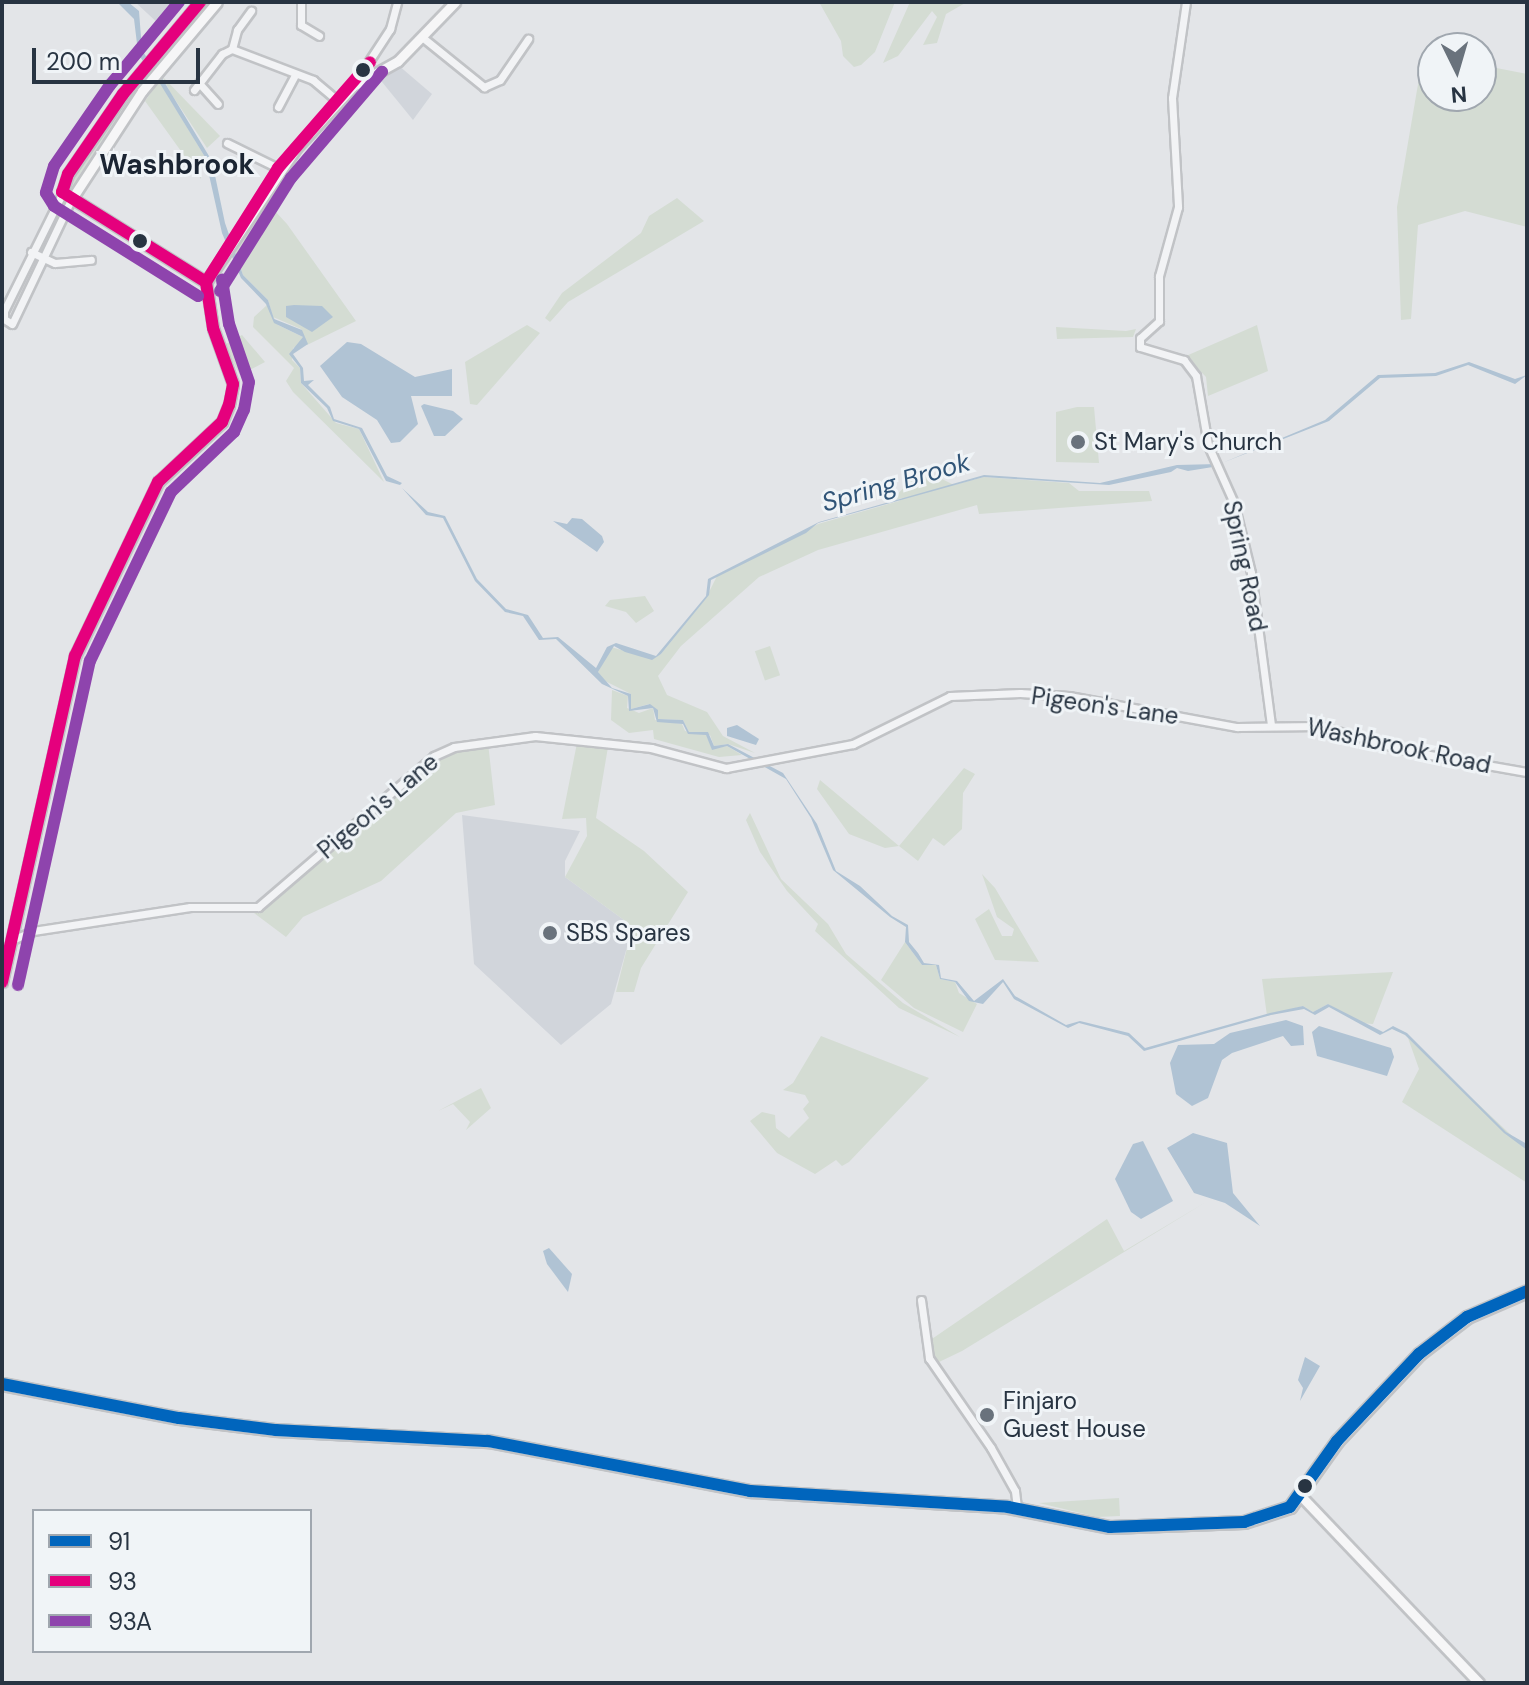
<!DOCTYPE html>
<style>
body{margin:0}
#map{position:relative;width:1529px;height:1685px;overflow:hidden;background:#e3e5e8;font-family:"DM Sans",sans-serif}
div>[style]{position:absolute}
.built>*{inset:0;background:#d1d5db}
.green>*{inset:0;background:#d4dcd3;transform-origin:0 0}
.water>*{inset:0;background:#b0c3d4}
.roads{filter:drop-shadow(2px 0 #c1c3c6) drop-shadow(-2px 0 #c1c3c6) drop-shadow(0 2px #c1c3c6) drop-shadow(0 -2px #c1c3c6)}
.street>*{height:7px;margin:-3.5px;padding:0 3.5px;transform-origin:3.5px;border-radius:3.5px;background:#f2f3f5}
.secondary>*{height:9px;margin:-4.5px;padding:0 4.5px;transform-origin:4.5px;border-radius:4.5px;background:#f6f6f7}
.primary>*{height:11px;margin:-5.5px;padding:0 5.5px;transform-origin:5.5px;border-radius:5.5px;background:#f6f6f7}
.bus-1>*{height:12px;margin:-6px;padding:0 6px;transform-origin:6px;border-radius:6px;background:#0065bd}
.bus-2>*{height:12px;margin:-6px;padding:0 6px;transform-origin:6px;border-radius:6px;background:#e5007d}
.bus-3>*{height:12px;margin:-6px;padding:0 6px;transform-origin:6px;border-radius:6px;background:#8e44ad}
.dots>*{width:22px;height:22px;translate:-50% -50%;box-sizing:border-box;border:4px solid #f0f4f7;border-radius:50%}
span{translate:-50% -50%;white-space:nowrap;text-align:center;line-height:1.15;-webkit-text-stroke:6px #f0f4f7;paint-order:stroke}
.poi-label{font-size:24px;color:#283442}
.left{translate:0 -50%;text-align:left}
.street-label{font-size:24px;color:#283442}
.water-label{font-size:26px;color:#315578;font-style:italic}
.quarter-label{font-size:28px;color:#1b2533;font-weight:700}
.frame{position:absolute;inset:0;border:4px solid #283442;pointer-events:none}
.legend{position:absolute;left:32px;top:1509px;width:280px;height:144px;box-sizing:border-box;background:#f0f4f7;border:2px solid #a0a7af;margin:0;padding:10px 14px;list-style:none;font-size:24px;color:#283442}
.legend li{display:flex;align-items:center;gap:16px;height:40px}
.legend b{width:40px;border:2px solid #a0a7af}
.north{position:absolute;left:1417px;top:32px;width:80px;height:80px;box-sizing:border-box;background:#f0f4f7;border:2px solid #a0a7af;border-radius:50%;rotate:175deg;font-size:22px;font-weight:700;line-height:32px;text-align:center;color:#283442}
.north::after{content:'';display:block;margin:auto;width:28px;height:36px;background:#69727c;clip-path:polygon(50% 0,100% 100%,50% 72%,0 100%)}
.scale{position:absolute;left:32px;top:48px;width:168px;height:36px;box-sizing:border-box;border:4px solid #283442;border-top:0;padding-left:10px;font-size:24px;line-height:28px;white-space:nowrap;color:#283442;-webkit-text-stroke:6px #f0f4f7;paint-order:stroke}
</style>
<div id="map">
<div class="built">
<div style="clip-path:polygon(135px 2px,179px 2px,160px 25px)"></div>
<div style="clip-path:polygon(398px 65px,432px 94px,413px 120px,378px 77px)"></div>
<div style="clip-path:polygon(462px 815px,580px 831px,565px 861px,565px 877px,628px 923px,629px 940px,611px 1004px,561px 1045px,474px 964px)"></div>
</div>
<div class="green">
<div style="clip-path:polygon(819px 2px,895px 2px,875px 52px,861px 65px,854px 67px,843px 56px,841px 41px)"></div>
<div style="clip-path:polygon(910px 2px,967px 2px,946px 14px,937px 43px,923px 45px,937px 17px,932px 11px,898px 56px,883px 63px)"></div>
<div style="clip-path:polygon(169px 43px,172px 46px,129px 99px,69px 191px,70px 178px,126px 95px)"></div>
<div style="clip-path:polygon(1423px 55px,1433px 59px,1433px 96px,1481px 96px,1481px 65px,1527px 74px,1527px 227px,1465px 211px,1418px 225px,1411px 319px,1401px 320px,1397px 207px)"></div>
<div style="clip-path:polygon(162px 76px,220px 136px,207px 148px,170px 92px)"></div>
<div style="clip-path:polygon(159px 81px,205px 157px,200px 160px,201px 179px,145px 101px)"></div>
<div style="clip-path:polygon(262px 197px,287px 224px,356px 321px,307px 345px,301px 329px,273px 317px,268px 300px,243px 275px,235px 251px)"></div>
<div style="clip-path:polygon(677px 198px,704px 221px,568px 302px,550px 322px,545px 318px,562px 293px,641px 233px,649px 216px)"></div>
<div style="clip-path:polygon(267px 305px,278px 325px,303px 337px,303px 344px,293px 348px,292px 360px,300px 368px,301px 383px,336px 423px,359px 429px,384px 482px,293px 392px,286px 381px,294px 368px,253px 327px,254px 317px)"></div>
<div style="clip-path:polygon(527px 325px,540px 333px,477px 405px,470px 404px,465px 362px)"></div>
<div style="clip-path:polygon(1257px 325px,1268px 371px,1208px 396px,1206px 377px,1186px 356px)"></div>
<div style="clip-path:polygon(1056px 327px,1126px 331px,1136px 329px,1133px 337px,1057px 339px)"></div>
<div style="clip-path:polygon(242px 335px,265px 362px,240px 375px,224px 345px)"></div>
<div style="clip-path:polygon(1077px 407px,1094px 407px,1099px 463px,1056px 462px,1056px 412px)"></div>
<div style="clip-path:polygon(934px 475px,954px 485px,984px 477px,1069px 483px,1079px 491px,1149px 491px,1152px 501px,979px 514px,977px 505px,818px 550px,759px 577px,681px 646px,658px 676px,667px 695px,707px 712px,723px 736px,755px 753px,728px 744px,714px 746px,710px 735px,689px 732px,683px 720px,658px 719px,658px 712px,649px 704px,631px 709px,631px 694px,601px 679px,598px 672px,611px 647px,652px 659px,661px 654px,706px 598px,717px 576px,818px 524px,899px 501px,903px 498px,891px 501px,912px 479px)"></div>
<div style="clip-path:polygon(645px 596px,654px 611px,636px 623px,626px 612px,605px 606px,610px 600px)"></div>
<div style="left:770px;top:646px;width:31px;height:16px;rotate:71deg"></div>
<div style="clip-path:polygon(612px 690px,628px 696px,627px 708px,639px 713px,653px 708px,655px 720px,682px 724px,685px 731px,706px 734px,712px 749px,727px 746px,742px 755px,719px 757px,654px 739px,653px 730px,629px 733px,611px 720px)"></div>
<div style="clip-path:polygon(488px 743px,495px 805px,456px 813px,381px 881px,303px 917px,286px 937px,250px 910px,442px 751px)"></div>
<div style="clip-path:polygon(577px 743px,608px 747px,596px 818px,644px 851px,688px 892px,641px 968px,634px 992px,616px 992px,629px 940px,628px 923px,565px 877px,587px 836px,586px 818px,562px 819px)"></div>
<div style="clip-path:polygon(964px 768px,975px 774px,963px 793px,962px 829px,944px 846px,933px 838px,918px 861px,899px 846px,885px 848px,849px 834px,817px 789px,820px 780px,899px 846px)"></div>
<div style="clip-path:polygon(750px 813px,781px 879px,828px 924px,846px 954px,903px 1003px,960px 1037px,899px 1008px,815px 931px,818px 924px,787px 891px,760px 852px,746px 820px)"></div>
<div style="clip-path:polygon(982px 874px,995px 888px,1039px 962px,995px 960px,975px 919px,989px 909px,1002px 936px,1012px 936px,1014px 929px,997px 917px)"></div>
<div style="clip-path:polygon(905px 942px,922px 965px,936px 965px,940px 979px,955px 982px,959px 993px,977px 1004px,963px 1032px,914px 1008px,881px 980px)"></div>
<div style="clip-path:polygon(1393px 972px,1373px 1024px,1360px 1023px,1328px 1004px,1313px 1012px,1303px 1006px,1267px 1016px,1262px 979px)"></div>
<div style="clip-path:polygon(821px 1036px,929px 1078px,849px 1162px,842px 1166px,836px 1160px,815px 1174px,777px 1153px,750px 1121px,762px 1112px,775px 1115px,776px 1128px,789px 1138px,809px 1118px,803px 1109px,809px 1102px,805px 1095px,783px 1090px,793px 1083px)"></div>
<div style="clip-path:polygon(1408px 1038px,1527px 1150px,1527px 1183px,1402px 1102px,1419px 1069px)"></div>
<div style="clip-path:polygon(481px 1088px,491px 1108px,466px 1130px,470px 1122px,453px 1104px,438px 1111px)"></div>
<div style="clip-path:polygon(1206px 1202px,962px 1351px,939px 1362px,928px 1347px,926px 1343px,1107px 1219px,1124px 1251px)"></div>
<div style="clip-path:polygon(1119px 1498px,1120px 1516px,1097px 1517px,1039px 1503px)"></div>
</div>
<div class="water">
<div style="clip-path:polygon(117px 2px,128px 2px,139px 11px,142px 50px,151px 64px,148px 68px,138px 54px,103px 82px,138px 52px,134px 19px)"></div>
<div style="clip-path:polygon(154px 65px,212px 161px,225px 223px,243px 275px,268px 300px,274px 319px,302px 330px,308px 344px,293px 354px,303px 368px,304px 381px,314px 380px,308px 385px,330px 407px,334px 419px,362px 428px,387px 476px,402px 483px,400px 485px,386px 481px,359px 429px,333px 421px,327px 408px,301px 383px,300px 368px,289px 354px,303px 337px,274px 323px,266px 304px,241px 278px,222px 233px,205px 157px,151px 69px)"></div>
<div style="clip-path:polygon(294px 305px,322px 306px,333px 317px,312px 332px,286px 317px,286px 306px)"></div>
<div style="clip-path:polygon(347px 342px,361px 344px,415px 377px,452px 369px,452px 396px,411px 396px,418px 424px,400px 442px,391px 443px,377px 420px,342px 397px,320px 366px)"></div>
<div style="clip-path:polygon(1469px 362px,1515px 379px,1527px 375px,1515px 384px,1468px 365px,1436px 376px,1380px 378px,1329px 421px,1222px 463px,1325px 420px,1378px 375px,1435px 373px)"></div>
<div style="clip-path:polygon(424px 404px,453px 411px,463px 419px,445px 436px,434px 436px,421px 406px)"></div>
<div style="clip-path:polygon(1218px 464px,1219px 466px,1188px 471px,1177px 468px,1171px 472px,1109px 485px,984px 477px,818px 523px,806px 533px,711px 580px,709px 595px,661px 654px,652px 660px,625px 652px,614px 646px,598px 672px,612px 688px,631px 694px,631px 709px,650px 704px,658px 710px,658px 719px,683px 720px,689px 732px,708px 732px,714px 746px,728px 744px,783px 773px,817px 824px,836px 871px,860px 886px,892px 916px,908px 925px,909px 942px,918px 953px,924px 963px,939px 965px,941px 978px,957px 981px,974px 1001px,1003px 979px,1015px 996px,1066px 1025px,1080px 1021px,1129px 1033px,1145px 1048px,1270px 1013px,1303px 1006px,1313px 1012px,1328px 1004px,1383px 1032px,1393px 1026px,1407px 1033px,1506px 1132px,1527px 1144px,1527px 1150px,1504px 1133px,1405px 1035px,1392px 1029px,1380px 1035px,1329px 1007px,1315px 1015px,1304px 1009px,1271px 1015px,1144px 1051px,1128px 1036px,1079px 1023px,1068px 1028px,1014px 999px,1003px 982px,983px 1004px,969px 1001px,955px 982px,940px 979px,936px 965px,922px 965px,905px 942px,906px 927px,890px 917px,833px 870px,811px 818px,786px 779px,727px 746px,712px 750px,706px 735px,688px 734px,683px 724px,657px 722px,653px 708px,629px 711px,628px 696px,602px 684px,556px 639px,539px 640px,523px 616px,505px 612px,475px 581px,443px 518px,426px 515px,402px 488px,428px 512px,445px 516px,477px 579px,506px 609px,528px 615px,543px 638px,558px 637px,596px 668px,607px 647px,616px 643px,656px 656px,706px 596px,708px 579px,819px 522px,984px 475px,1100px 483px,1177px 465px)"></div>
<div style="clip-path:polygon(572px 518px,582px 519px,602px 536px,604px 542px,597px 552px,553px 521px,567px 524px)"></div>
<div style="clip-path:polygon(737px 725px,759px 739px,756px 745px,727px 736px,727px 728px)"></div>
<div style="clip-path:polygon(1286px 1020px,1303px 1026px,1304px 1045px,1291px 1046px,1283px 1036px,1232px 1053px,1222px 1060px,1208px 1098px,1192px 1106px,1176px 1094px,1170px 1063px,1178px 1045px,1214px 1044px,1230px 1033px)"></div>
<div style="clip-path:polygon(1319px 1026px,1391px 1048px,1394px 1057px,1387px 1076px,1317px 1056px,1312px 1032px)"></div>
<div style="clip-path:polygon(1193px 1133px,1227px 1143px,1233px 1193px,1260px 1226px,1225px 1203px,1194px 1193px,1167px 1148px)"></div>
<div style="clip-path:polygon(1143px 1141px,1173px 1201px,1141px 1219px,1131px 1212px,1115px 1179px,1133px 1144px)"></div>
<div style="clip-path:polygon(549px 1248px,572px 1274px,568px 1292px,547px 1264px,543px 1251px)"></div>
<div style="clip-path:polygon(1305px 1357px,1320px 1366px,1300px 1401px,1303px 1388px,1298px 1380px)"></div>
</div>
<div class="roads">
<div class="street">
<div style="left:301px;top:2px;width:23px;rotate:90deg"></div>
<div style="left:301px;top:25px;width:21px;rotate:31deg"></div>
<div style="left:1186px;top:2px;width:97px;rotate:98.3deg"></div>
<div style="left:1172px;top:98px;width:109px;rotate:86.8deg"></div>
<div style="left:1178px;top:207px;width:72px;rotate:105.4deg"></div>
<div style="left:1159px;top:276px;width:45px;rotate:90deg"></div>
<div style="left:1159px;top:321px;width:25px;rotate:138deg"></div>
<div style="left:1140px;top:338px;width:9px;rotate:90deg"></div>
<div style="left:1140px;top:347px;width:46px;rotate:16.5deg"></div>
<div style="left:1184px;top:360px;width:20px;rotate:53deg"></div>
<div style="left:1196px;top:376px;width:70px;rotate:80.1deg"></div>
<div style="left:1208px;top:445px;width:64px;rotate:65.9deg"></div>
<div style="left:1234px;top:503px;width:72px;rotate:76.3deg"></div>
<div style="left:1251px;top:573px;width:153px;rotate:82.5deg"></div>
<div style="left:422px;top:37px;width:80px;rotate:38.9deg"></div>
<div style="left:484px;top:87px;width:17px;rotate:-24deg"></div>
<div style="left:500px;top:80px;width:50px;rotate:-55.7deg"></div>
<div style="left:232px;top:49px;width:20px;rotate:-75deg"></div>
<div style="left:237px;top:30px;width:24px;rotate:-54deg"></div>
<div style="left:199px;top:83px;width:28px;rotate:48deg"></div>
<div style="left:354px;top:84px;width:66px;rotate:-56.8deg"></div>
<div style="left:390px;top:29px;width:28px;rotate:-75deg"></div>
<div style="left:194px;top:90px;width:46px;rotate:-52.1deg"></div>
<div style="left:222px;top:54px;width:11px;rotate:-27deg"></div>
<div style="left:232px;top:49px;width:87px;rotate:20.9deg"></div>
<div style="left:313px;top:80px;width:33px;rotate:40deg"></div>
<div style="left:278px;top:107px;width:36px;rotate:-62deg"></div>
<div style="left:227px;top:143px;width:57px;rotate:26.1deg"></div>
<div style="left:62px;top:194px;width:131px;rotate:116.4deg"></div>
<div style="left:4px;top:311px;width:8px;rotate:90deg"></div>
<div style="left:4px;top:319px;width:9px;rotate:32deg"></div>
<div style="left:12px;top:324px;width:137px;rotate:-64.6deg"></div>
<div style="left:31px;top:252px;width:26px;rotate:25deg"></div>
<div style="left:55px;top:263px;width:36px;rotate:-5deg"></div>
<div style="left:12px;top:940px;width:23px;rotate:-23deg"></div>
<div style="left:33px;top:931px;width:159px;rotate:-8.7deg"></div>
<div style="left:190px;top:907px;width:68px"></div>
<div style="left:258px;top:907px;width:232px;rotate:-40.6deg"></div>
<div style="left:434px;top:756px;width:22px;rotate:-24deg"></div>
<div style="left:454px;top:747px;width:82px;rotate:-7.7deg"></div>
<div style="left:535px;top:736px;width:117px;rotate:5.9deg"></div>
<div style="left:651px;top:748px;width:78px;rotate:14.9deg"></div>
<div style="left:726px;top:768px;width:129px;rotate:-10.7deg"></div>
<div style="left:853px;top:744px;width:108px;rotate:-26.3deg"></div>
<div style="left:950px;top:696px;width:70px;rotate:-2.5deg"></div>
<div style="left:1020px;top:693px;width:49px;rotate:3.5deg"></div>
<div style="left:1069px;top:696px;width:171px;rotate:10.5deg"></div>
<div style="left:1237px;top:727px;width:82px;rotate:-0.7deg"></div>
<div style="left:1319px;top:726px;width:98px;rotate:15.5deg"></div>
<div style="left:1413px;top:752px;width:116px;rotate:10deg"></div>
<div style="left:921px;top:1300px;width:59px;rotate:82.1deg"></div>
<div style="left:929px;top:1358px;width:109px;rotate:55.4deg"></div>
<div style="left:991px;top:1448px;width:49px;rotate:60.8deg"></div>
<div style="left:1015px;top:1491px;width:17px;rotate:83deg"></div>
</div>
<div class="secondary">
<div style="left:200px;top:2px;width:120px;rotate:129.9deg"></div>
<div style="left:123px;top:94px;width:97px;rotate:124.5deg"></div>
<div style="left:68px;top:174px;width:19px;rotate:108deg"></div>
<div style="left:62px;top:192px;width:170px;rotate:32deg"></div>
<div style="left:71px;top:200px;width:130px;rotate:-56.9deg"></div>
<div style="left:142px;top:91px;width:116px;rotate:-49.9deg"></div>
<div style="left:206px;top:282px;width:161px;rotate:-56.1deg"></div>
<div style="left:296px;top:148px;width:84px;rotate:-47.4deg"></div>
<div style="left:353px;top:86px;width:51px;rotate:-29.1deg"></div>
<div style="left:398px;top:61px;width:82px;rotate:-46deg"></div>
<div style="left:2px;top:982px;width:334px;rotate:-77.4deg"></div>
<div style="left:75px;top:656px;width:193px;rotate:-64.5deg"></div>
<div style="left:158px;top:482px;width:88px;rotate:-43.2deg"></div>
<div style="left:222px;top:422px;width:18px;rotate:-68deg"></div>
<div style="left:229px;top:405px;width:21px;rotate:-79deg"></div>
<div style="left:233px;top:384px;width:59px;rotate:-109.7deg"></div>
<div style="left:213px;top:328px;width:47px;rotate:-98.7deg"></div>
<div style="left:1301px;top:1496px;width:258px;rotate:46.4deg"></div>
</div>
<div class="primary">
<div style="left:2px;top:1384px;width:180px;rotate:10.9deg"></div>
<div style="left:179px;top:1418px;width:98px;rotate:7.1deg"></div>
<div style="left:276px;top:1430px;width:212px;rotate:3deg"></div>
<div style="left:488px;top:1441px;width:267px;rotate:10.8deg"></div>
<div style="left:750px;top:1491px;width:258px;rotate:3.5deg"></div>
<div style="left:1008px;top:1507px;width:104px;rotate:11.1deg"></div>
<div style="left:1110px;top:1527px;width:134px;rotate:-2.1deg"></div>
<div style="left:1244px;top:1522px;width:48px;rotate:-18.1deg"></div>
<div style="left:1290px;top:1507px;width:81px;rotate:-54.5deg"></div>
<div style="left:1337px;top:1441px;width:120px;rotate:-46.7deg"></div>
<div style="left:1419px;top:1354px;width:61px;rotate:-37.6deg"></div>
<div style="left:1467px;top:1317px;width:65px;rotate:-23.4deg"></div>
</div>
</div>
<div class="bus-1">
<div style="left:2px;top:1384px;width:180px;rotate:10.9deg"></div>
<div style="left:179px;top:1418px;width:98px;rotate:7.1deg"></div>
<div style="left:276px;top:1430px;width:212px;rotate:3deg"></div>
<div style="left:488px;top:1441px;width:267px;rotate:10.8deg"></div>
<div style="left:750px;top:1491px;width:258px;rotate:3.5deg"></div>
<div style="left:1008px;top:1507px;width:104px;rotate:11.1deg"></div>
<div style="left:1110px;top:1527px;width:134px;rotate:-2.1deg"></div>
<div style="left:1244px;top:1522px;width:48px;rotate:-18.1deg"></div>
<div style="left:1290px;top:1507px;width:81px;rotate:-54.5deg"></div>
<div style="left:1337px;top:1441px;width:120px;rotate:-46.7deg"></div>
<div style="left:1419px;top:1354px;width:61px;rotate:-37.6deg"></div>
<div style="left:1467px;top:1317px;width:65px;rotate:-23.4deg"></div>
</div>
<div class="bus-2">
<div style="left:200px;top:2px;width:120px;rotate:129.9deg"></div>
<div style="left:123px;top:94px;width:97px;rotate:124.5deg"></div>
<div style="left:68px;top:174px;width:19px;rotate:108deg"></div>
<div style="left:62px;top:192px;width:170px;rotate:32deg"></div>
<div style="left:206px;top:282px;width:135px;rotate:-57.7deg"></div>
<div style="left:278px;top:168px;width:140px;rotate:-49deg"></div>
<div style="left:2px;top:982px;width:334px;rotate:-77.4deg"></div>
<div style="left:75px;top:656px;width:193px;rotate:-64.5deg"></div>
<div style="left:158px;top:482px;width:88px;rotate:-43.2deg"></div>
<div style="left:222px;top:422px;width:18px;rotate:-68deg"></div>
<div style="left:229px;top:405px;width:21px;rotate:-79deg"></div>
<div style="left:233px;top:384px;width:59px;rotate:-109.7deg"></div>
<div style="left:213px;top:328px;width:47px;rotate:-98.7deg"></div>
</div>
<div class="bus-3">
<div style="left:179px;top:2px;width:108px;rotate:129.7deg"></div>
<div style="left:110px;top:85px;width:98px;rotate:124.7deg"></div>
<div style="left:54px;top:166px;width:28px;rotate:107deg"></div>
<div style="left:46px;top:193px;width:15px;rotate:58deg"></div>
<div style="left:54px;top:206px;width:170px;rotate:32deg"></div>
<div style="left:220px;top:291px;width:133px;rotate:-57.9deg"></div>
<div style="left:291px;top:178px;width:140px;rotate:-49.4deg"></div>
<div style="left:18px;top:985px;width:332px;rotate:-77.5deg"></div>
<div style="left:90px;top:661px;width:187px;rotate:-64.4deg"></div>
<div style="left:171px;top:492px;width:87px;rotate:-43.6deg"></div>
<div style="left:234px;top:432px;width:24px;rotate:-66deg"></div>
<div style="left:244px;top:410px;width:28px;rotate:-80deg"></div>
<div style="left:249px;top:382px;width:61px;rotate:-109deg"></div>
<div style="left:229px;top:324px;width:45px;rotate:-99deg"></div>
</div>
<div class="dots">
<div style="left:363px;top:70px;background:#283442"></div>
<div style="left:140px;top:241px;background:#283442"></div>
<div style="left:1078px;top:442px;background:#69727c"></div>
<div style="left:550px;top:933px;background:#69727c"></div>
<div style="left:987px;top:1415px;background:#69727c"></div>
<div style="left:1305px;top:1486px;background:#283442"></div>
</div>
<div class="poi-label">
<span class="left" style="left:1094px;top:442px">St Mary's Church</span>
<span class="left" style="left:566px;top:933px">SBS Spares</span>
<span class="left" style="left:1003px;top:1415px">Finjaro<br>Guest House</span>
</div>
<div class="street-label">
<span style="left:1245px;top:566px;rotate:78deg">Spring Road</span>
<span style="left:1105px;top:706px;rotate:8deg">Pigeon's Lane</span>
<span style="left:1399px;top:746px;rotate:12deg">Washbrook Road</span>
<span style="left:378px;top:806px;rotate:-40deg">Pigeon's Lane</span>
</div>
<div class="water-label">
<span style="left:896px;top:483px;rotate:-16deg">Spring Brook</span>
</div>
<div class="quarter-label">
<span style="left:177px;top:165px">Washbrook</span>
</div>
<div class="frame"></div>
<ul class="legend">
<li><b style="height:10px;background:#0065bd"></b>91</li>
<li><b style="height:10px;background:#e5007d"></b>93</li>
<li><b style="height:10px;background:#8e44ad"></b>93A</li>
</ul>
<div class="north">N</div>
<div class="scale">200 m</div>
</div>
